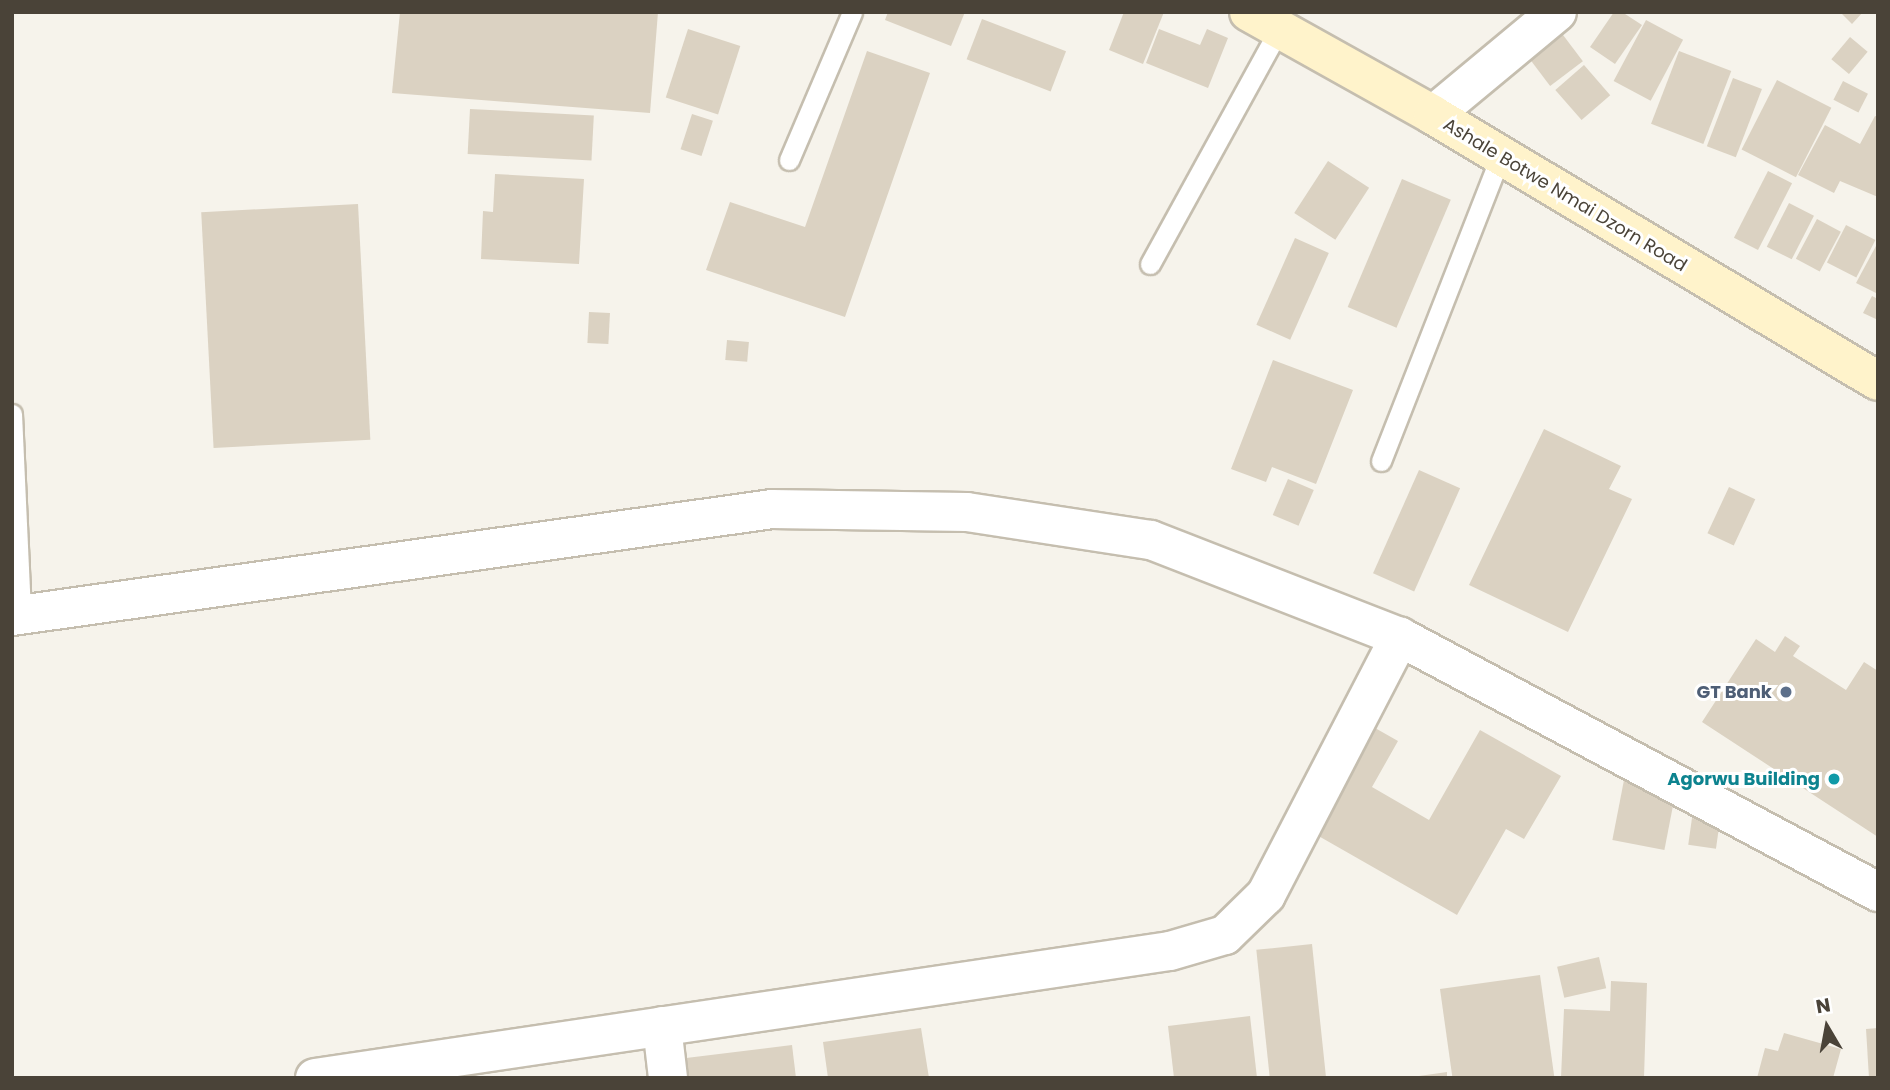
<!DOCTYPE html>
<style>
body{margin:0}
#map{position:relative;width:1890px;height:1090px;overflow:hidden;background:#f6f3eb;font-family:Poppins,sans-serif}
div>[style]{position:absolute}
.building>*{inset:0;background:#dbd2c2;transform-origin:0 0}
.roads{filter:drop-shadow(2px 0 #c5beaf) drop-shadow(-2px 0 #c5beaf) drop-shadow(0 2px #c5beaf) drop-shadow(0 -2px #c5beaf)}
.service>*{height:19px;margin:-9.5px;padding:0 9.5px;transform-origin:9.5px;border-radius:9.5px;background:#fff}
.minor>*{height:38px;margin:-19px;padding:0 19px;transform-origin:19px;border-radius:19px;background:#fff}
.secondary>*{height:38px;margin:-19px;padding:0 19px;transform-origin:19px;border-radius:19px;background:#fff3cb}
.dots>*{width:19px;height:19px;translate:-50% -50%;box-sizing:border-box;border:4px solid #fff;border-radius:50%}
span{translate:-50% -50%;white-space:nowrap;text-align:center;line-height:1.15;-webkit-text-stroke:6px #fff;paint-order:stroke}
.street-label{font-size:18px;color:#4a4338}
.service-label{font-size:18px;color:#4e5e75;font-weight:700}
.right{translate:-100% -50%;text-align:right}
.culture-label{font-size:18px;color:#0d838f;font-weight:700}
.frame{position:absolute;inset:0;border:14px solid #4a4338;pointer-events:none}
.north{position:absolute;left:1792px;top:992px;width:70px;height:70px;-webkit-text-stroke:5px #fff;paint-order:stroke;rotate:350deg;font-size:19px;font-weight:700;line-height:28px;text-align:center;color:#4a4338}
.north::after{content:'';display:block;margin:auto;width:24px;height:32px;background:#4a4338;clip-path:polygon(50% 0,100% 100%,50% 72%,0 100%)}
</style>
<div id="map">
<div class="building">
<div style="clip-path:polygon(400px 12px,658px 12px,650px 113px,392px 93px)"></div>
<div style="clip-path:polygon(888px 12px,965px 12px,951px 46px,885px 20px)"></div>
<div style="clip-path:polygon(1124px 12px,1164px 12px,1143px 64px,1109px 50px)"></div>
<div style="clip-path:polygon(1614px 12px,1622px 12px,1642px 25px,1615px 64px,1590px 47px)"></div>
<div style="clip-path:polygon(1840px 12px,1863px 12px,1852px 24px)"></div>
<div style="left:982px;top:19px;width:90px;height:43px;rotate:21deg"></div>
<div style="left:1646px;top:20px;width:42px;height:69px;rotate:28deg"></div>
<div style="left:688px;top:29px;width:55px;height:72px;rotate:18deg"></div>
<div style="clip-path:polygon(1159px 29px,1200px 45px,1207px 29px,1228px 38px,1208px 88px,1146px 63px)"></div>
<div style="left:1560px;top:31px;width:38px;height:41px;rotate:53deg"></div>
<div style="left:1850px;top:37px;width:23px;height:29px;rotate:40deg"></div>
<div style="clip-path:polygon(867px 51px,930px 73px,845px 317px,706px 270px,730px 202px,805px 227px)"></div>
<div style="left:1679px;top:51px;width:56px;height:78px;rotate:21deg"></div>
<div style="left:1584px;top:65px;width:40px;height:38px;rotate:49deg"></div>
<div style="left:1733px;top:78px;width:31px;height:73px;rotate:21deg"></div>
<div style="left:1777px;top:80px;width:61px;height:78px;rotate:27deg"></div>
<div style="left:1843px;top:81px;width:28px;height:21px;rotate:27deg"></div>
<div style="left:470px;top:109px;width:124px;height:45px;rotate:3deg"></div>
<div style="left:692px;top:114px;width:22px;height:37px;rotate:18deg"></div>
<div style="clip-path:polygon(1875px 116px,1878px 117px,1878px 197px,1840px 181px,1834px 193px,1798px 175px,1825px 125px,1860px 144px)"></div>
<div style="left:1328px;top:161px;width:49px;height:62px;rotate:33deg"></div>
<div style="left:1768px;top:171px;width:27px;height:75px;rotate:27deg"></div>
<div style="clip-path:polygon(495px 174px,584px 179px,579px 264px,481px 259px,483px 211px,493px 212px)"></div>
<div style="left:1402px;top:179px;width:53px;height:139px;rotate:23deg"></div>
<div style="left:1789px;top:203px;width:28px;height:49px;rotate:27deg"></div>
<div style="left:358px;top:204px;width:236px;height:157px;rotate:87deg"></div>
<div style="left:1817px;top:219px;width:27px;height:45px;rotate:28deg"></div>
<div style="left:1846px;top:225px;width:33px;height:42px;rotate:27deg"></div>
<div style="left:1295px;top:238px;width:37px;height:95px;rotate:24deg"></div>
<div style="clip-path:polygon(1876px 246px,1878px 247px,1878px 294px,1856px 283px)"></div>
<div style="clip-path:polygon(1872px 296px,1878px 299px,1878px 320px,1863px 313px)"></div>
<div style="left:589px;top:312px;width:21px;height:31px;rotate:3deg"></div>
<div style="left:727px;top:340px;width:22px;height:20px;rotate:5deg"></div>
<div style="clip-path:polygon(1273px 360px,1353px 390px,1316px 484px,1272px 467px,1266px 482px,1231px 469px)"></div>
<div style="clip-path:polygon(1544px 429px,1621px 466px,1609px 489px,1632px 499px,1568px 632px,1469px 585px)"></div>
<div style="left:1419px;top:470px;width:45px;height:113px;rotate:24deg"></div>
<div style="left:1288px;top:479px;width:28px;height:39px;rotate:23deg"></div>
<div style="left:1729px;top:487px;width:29px;height:51px;rotate:25deg"></div>
<div style="clip-path:polygon(1785px 636px,1800px 646px,1793px 656px,1846px 690px,1864px 662px,1878px 671px,1878px 837px,1702px 722px,1756px 639px,1775px 652px)"></div>
<div style="clip-path:polygon(1368px 724px,1398px 741px,1372px 787px,1429px 820px,1480px 730px,1561px 776px,1524px 839px,1506px 829px,1457px 915px,1308px 830px)"></div>
<div style="left:1624px;top:780px;width:53px;height:61px;rotate:11deg"></div>
<div style="left:1692px;top:818px;width:28px;height:27px;rotate:8deg"></div>
<div style="left:1312px;top:944px;width:135px;height:56px;rotate:84deg"></div>
<div style="left:1599px;top:957px;width:32px;height:43px;rotate:77deg"></div>
<div style="left:1540px;top:975px;width:104px;height:101px;rotate:82deg"></div>
<div style="clip-path:polygon(1611px 981px,1647px 983px,1644px 1078px,1561px 1078px,1564px 1009px,1610px 1011px)"></div>
<div style="clip-path:polygon(1250px 1016px,1257px 1078px,1174px 1078px,1168px 1026px)"></div>
<div style="clip-path:polygon(921px 1028px,929px 1078px,828px 1078px,823px 1042px)"></div>
<div style="clip-path:polygon(1878px 1028px,1878px 1078px,1869px 1078px,1866px 1029px)"></div>
<div style="clip-path:polygon(1784px 1033px,1841px 1049px,1833px 1078px,1757px 1078px,1765px 1048px,1778px 1051px)"></div>
<div style="clip-path:polygon(792px 1045px,796px 1078px,680px 1078px,678px 1059px)"></div>
<div style="clip-path:polygon(1447px 1072px,1447px 1078px,1419px 1078px,1419px 1076px)"></div>
</div>
<div class="roads">
<div class="service">
<div style="left:789px;top:160px;width:161px;rotate:-66.9deg"></div>
<div style="left:1150px;top:264px;width:268px;rotate:-61.2deg"></div>
<div style="left:12px;top:414px;width:200px;rotate:87.4deg"></div>
<div style="left:1381px;top:461px;width:326px;rotate:-68.6deg"></div>
</div>
<div class="minor">
<div style="left:1433px;top:115px;width:161px;rotate:-39.7deg"></div>
<div style="left:12px;top:616px;width:767px;rotate:-8.01deg"></div>
<div style="left:772px;top:509px;width:195px;rotate:0.9deg"></div>
<div style="left:967px;top:512px;width:186px;rotate:8.7deg"></div>
<div style="left:1151px;top:540px;width:267px;rotate:21.3deg"></div>
<div style="left:1400px;top:637px;width:542px;rotate:28.08deg"></div>
<div style="left:662px;top:1026px;width:52px;rotate:83.4deg"></div>
<div style="left:315px;top:1078px;width:864px;rotate:-8.45deg"></div>
<div style="left:1170px;top:951px;width:57px;rotate:-16.2deg"></div>
<div style="left:1225px;top:935px;width:57px;rotate:-44.3deg"></div>
<div style="left:1266px;top:895px;width:291px;rotate:-62.6deg"></div>
</div>
<div class="secondary">
<div style="left:1249px;top:12px;width:211px;rotate:29.2deg"></div>
<div style="left:1433px;top:115px;width:518px;rotate:30.87deg"></div>
</div>
</div>
<div class="dots">
<div style="left:1786px;top:692px;background:#5c6f8a"></div>
<div style="left:1834px;top:779px;background:#0f9aa8"></div>
</div>
<div class="street-label">
<span style="left:1565px;top:195px;rotate:31deg">Ashale Botwe Nmai Dzorn Road</span>
</div>
<div class="service-label">
<span class="right" style="left:1772px;top:692px">GT Bank</span>
</div>
<div class="culture-label">
<span class="right" style="left:1820px;top:779px">Agorwu Building</span>
</div>
<div class="frame"></div>
<div class="north">N</div>
</div>
